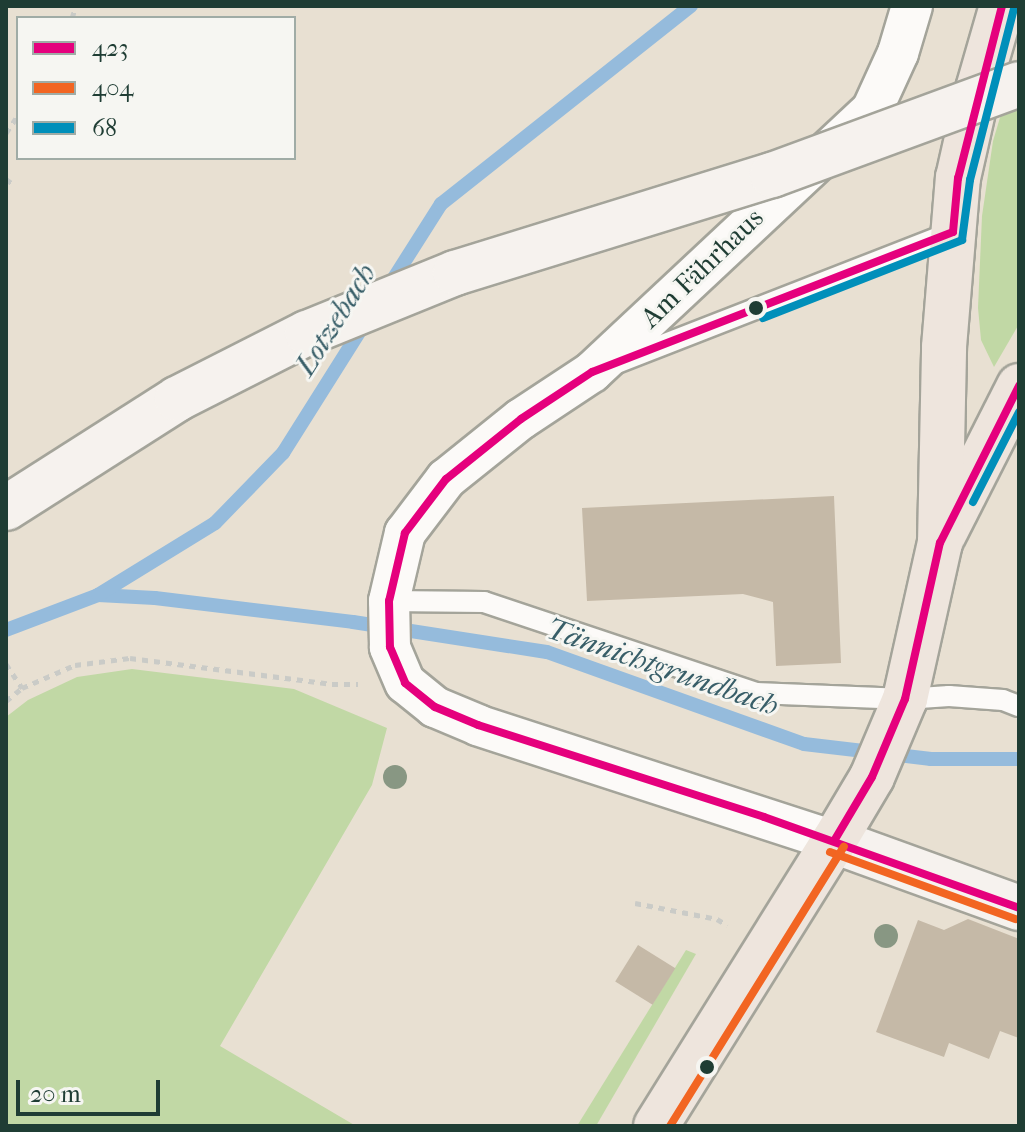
<!DOCTYPE html>
<meta charset="utf-8">
<style>
body{margin:0}
#map{position:relative;width:1025px;height:1132px;overflow:hidden;background:#e8e0d2;font-family:"IM FELL French Canon",serif}
div>[style]{position:absolute}
.green>*{inset:0;background:#c1d8a5}
.stream>*{height:14px;margin:-7px;padding:0 7px;transform-origin:7px;border-radius:7px;background:#95bbdc}
.building>*{inset:0;background:#c5b9a7;transform-origin:0 0}
.path>*{height:5px;margin-top:-2.5px;transform-origin:0;background:repeating-linear-gradient(90deg,#cacbc7 0 6px,transparent 0 12px)}
.roads{filter:drop-shadow(2px 0 #a4a49a) drop-shadow(-2px 0 #a4a49a) drop-shadow(0 2px #a4a49a) drop-shadow(0 -2px #a4a49a)}
.lane>*{height:20px;margin:-10px;padding:0 10px;transform-origin:10px;border-radius:10px;background:#fcfaf8}
.street>*{height:40px;margin:-20px;padding:0 20px;transform-origin:20px;border-radius:20px;background:#fcfaf8}
.secondary>*{height:44px;margin:-22px;padding:0 22px;transform-origin:22px;border-radius:22px;background:#f6f2ee}
.primary>*{height:44px;margin:-22px;padding:0 22px;transform-origin:22px;border-radius:22px;background:#eee5dd}
.bridges{filter:drop-shadow(2px 0 #a4a49a) drop-shadow(-2px 0 #a4a49a) drop-shadow(0 2px #a4a49a) drop-shadow(0 -2px #a4a49a)}
.secondary-bridge>*{height:44px;margin:-22px;padding:0 22px;transform-origin:22px;border-radius:22px;background:#f6f2ee}
.bus-1>*{height:8px;margin:-4px;padding:0 4px;transform-origin:4px;border-radius:4px;background:#e5007d}
.bus-2>*{height:8px;margin:-4px;padding:0 4px;transform-origin:4px;border-radius:4px;background:#f26522}
.bus-3>*{height:8px;margin:-4px;padding:0 4px;transform-origin:4px;border-radius:4px;background:#008fba}
.trees>*{width:24px;height:24px;margin:-12px;border-radius:50%;background:#889783}
.dots>*{width:22px;height:22px;translate:-50% -50%;box-sizing:border-box;border:4px solid #f6f6f2;border-radius:50%}
span{translate:-50% -50%;white-space:nowrap;text-align:center;line-height:1.15;-webkit-text-stroke:6px #f6f6f2;paint-order:stroke}
.street-label{font-size:28px;color:#1f3d34}
.water-label{font-size:30px;color:#385e68;font-style:italic}
.frame{position:absolute;inset:0;border:8px solid #1f3d34;pointer-events:none}
.legend{position:absolute;left:16px;top:16px;width:280px;height:144px;box-sizing:border-box;background:#f6f6f2;border:2px solid #a0aca6;margin:0;padding:10px 14px;list-style:none;font-size:24px;color:#1f3d34}
.legend li{display:flex;align-items:center;gap:16px;height:40px}
.legend b{width:40px;border:2px solid #a0aca6}
.scale{position:absolute;left:16px;top:1080px;width:144px;height:36px;box-sizing:border-box;border:4px solid #1f3d34;border-top:0;padding-left:10px;font-size:24px;line-height:28px;white-space:nowrap;color:#1f3d34;-webkit-text-stroke:6px #f6f6f2;paint-order:stroke}
</style>
<div id="map">
<div class="green">
<div style="clip-path:polygon(1019px 54px,1019px 324px,994px 367px,981px 340px,978px 308px,982px 216px,993px 141px)"></div>
<div style="clip-path:polygon(132px 669px,294px 689px,387px 728px,372px 785px,220px 1046px,356px 1126px,6px 1126px,6px 717px,28px 700px,77px 677px)"></div>
<div style="clip-path:polygon(686px 950px,696px 954px,596px 1126px,577px 1126px)"></div>
</div>
<div class="stream">
<div style="left:387px;top:289px;width:101px;rotate:-57.6deg"></div>
<div style="left:441px;top:204px;width:319px;rotate:-38.4deg"></div>
<div style="left:98px;top:595px;width:57px;rotate:3deg"></div>
<div style="left:155px;top:598px;width:199px;rotate:6.9deg"></div>
<div style="left:353px;top:622px;width:196px;rotate:8.8deg"></div>
<div style="left:547px;top:652px;width:273px;rotate:19.7deg"></div>
<div style="left:804px;top:744px;width:128px;rotate:6.7deg"></div>
<div style="left:931px;top:759px;width:88px"></div>
<div style="left:6px;top:630px;width:98px;rotate:-20.8deg"></div>
<div style="left:98px;top:595px;width:137px;rotate:-31.6deg"></div>
<div style="left:215px;top:523px;width:98px;rotate:-45.8deg"></div>
<div style="left:283px;top:453px;width:154px;rotate:-57.8deg"></div>
</div>
<div class="building">
<div style="clip-path:polygon(834px 496px,841px 663px,776px 666px,773px 602px,743px 594px,587px 601px,582px 508px)"></div>
<div style="clip-path:polygon(968px 919px,1019px 939px,1019px 1038px,1000px 1031px,989px 1059px,949px 1043px,944px 1057px,876px 1032px,918px 920px,944px 930px)"></div>
<div style="left:638px;top:945px;width:44px;height:43px;rotate:32deg"></div>
</div>
<div class="path">
<div style="left:72px;top:18px;width:13px;rotate:-72deg"></div>
<div style="left:6px;top:133px;width:22px;rotate:-56deg"></div>
<div style="left:6px;top:179px;width:9px;rotate:36deg"></div>
<div style="left:6px;top:664px;width:29px;rotate:56deg"></div>
<div style="left:6px;top:701px;width:21px;rotate:-39deg"></div>
<div style="left:22px;top:688px;width:58px;rotate:-23.5deg"></div>
<div style="left:75px;top:665px;width:55px;rotate:-7.3deg"></div>
<div style="left:130px;top:658px;width:204px;rotate:7.3deg"></div>
<div style="left:332px;top:684px;width:26px"></div>
<div style="left:635px;top:903px;width:84px;rotate:11deg"></div>
<div style="left:717px;top:919px;width:12px;rotate:31deg"></div>
</div>
<div class="roads">
<div class="lane">
<div style="left:614px;top:364px;width:364px;rotate:-21.3deg"></div>
<div style="left:389px;top:601px;width:95px;rotate:0.6deg"></div>
<div style="left:484px;top:602px;width:287px;rotate:18.5deg"></div>
<div style="left:756px;top:693px;width:149px;rotate:2.3deg"></div>
<div style="left:905px;top:699px;width:44px;rotate:-3.9deg"></div>
<div style="left:949px;top:696px;width:54px;rotate:4.2deg"></div>
<div style="left:1003px;top:700px;width:17px;rotate:21deg"></div>
</div>
<div class="street">
<div style="left:834px;top:841px;width:374px;rotate:-162deg"></div>
<div style="left:478px;top:725px;width:47px;rotate:-157.3deg"></div>
<div style="left:435px;top:707px;width:38px;rotate:-141deg"></div>
<div style="left:405px;top:683px;width:39px;rotate:-113deg"></div>
<div style="left:390px;top:647px;width:46px;rotate:-91.2deg"></div>
<div style="left:389px;top:601px;width:70px;rotate:-76.8deg"></div>
<div style="left:405px;top:533px;width:68px;rotate:-52.8deg"></div>
<div style="left:446px;top:479px;width:96px;rotate:-38.7deg"></div>
<div style="left:521px;top:419px;width:85px;rotate:-33.5deg"></div>
<div style="left:592px;top:372px;width:383px;rotate:-43.1deg"></div>
<div style="left:872px;top:110px;width:63px;rotate:-65.5deg"></div>
<div style="left:898px;top:53px;width:49px;rotate:-73.4deg"></div>
</div>
<div class="secondary">
<div style="left:834px;top:841px;width:197px;rotate:19.9deg"></div>
</div>
<div class="primary">
<div style="left:944px;top:534px;width:166px;rotate:-63.1deg"></div>
<div style="left:656px;top:1126px;width:336px;rotate:-58deg"></div>
<div style="left:834px;top:841px;width:74px;rotate:-59.3deg"></div>
<div style="left:872px;top:777px;width:85px;rotate:-67.1deg"></div>
<div style="left:905px;top:699px;width:160px;rotate:-77.4deg"></div>
<div style="left:940px;top:543px;width:196px;rotate:-88.8deg"></div>
<div style="left:944px;top:347px;width:170px;rotate:-85.3deg"></div>
<div style="left:958px;top:178px;width:91px;rotate:-77.3deg"></div>
<div style="left:978px;top:89px;width:86px;rotate:-73.9deg"></div>
</div>
</div>
<div class="bridges">
<div class="secondary-bridge">
<div style="left:6px;top:508px;width:203px;rotate:-32.5deg"></div>
<div style="left:177px;top:399px;width:146px;rotate:-26.9deg"></div>
<div style="left:307px;top:333px;width:160px;rotate:-22.1deg"></div>
<div style="left:455px;top:273px;width:332px;rotate:-17.2deg"></div>
<div style="left:772px;top:175px;width:263px;rotate:-20.2deg"></div>
</div>
</div>
<div class="bus-1">
<div style="left:1002px;top:6px;width:178px;rotate:104.3deg"></div>
<div style="left:958px;top:178px;width:54px;rotate:95.3deg"></div>
<div style="left:953px;top:232px;width:387px;rotate:158.8deg"></div>
<div style="left:592px;top:372px;width:85px;rotate:146.5deg"></div>
<div style="left:521px;top:419px;width:96px;rotate:141.3deg"></div>
<div style="left:446px;top:479px;width:68px;rotate:127.2deg"></div>
<div style="left:405px;top:533px;width:70px;rotate:103.2deg"></div>
<div style="left:389px;top:601px;width:46px;rotate:88.8deg"></div>
<div style="left:390px;top:647px;width:39px;rotate:67deg"></div>
<div style="left:405px;top:683px;width:38px;rotate:39deg"></div>
<div style="left:435px;top:707px;width:47px;rotate:22.7deg"></div>
<div style="left:478px;top:725px;width:300px;rotate:17.8deg"></div>
<div style="left:764px;top:817px;width:271px;rotate:19.6deg"></div>
<div style="left:834px;top:841px;width:74px;rotate:-59.3deg"></div>
<div style="left:872px;top:777px;width:85px;rotate:-67.1deg"></div>
<div style="left:905px;top:699px;width:160px;rotate:-77.4deg"></div>
<div style="left:940px;top:543px;width:176px;rotate:-63.3deg"></div>
</div>
<div class="bus-2">
<div style="left:830px;top:852px;width:197px;rotate:19.9deg"></div>
<div style="left:670px;top:1126px;width:329px;rotate:-58.1deg"></div>
</div>
<div class="bus-3">
<div style="left:763px;top:318px;width:214px;rotate:-21.4deg"></div>
<div style="left:962px;top:240px;width:61px;rotate:-82.4deg"></div>
<div style="left:970px;top:180px;width:177px;rotate:-75.6deg"></div>
<div style="left:973px;top:502px;width:101px;rotate:-62.9deg"></div>
</div>
<div class="trees">
<div style="left:395px;top:777px"></div>
<div style="left:886px;top:936px"></div>
</div>
<div class="dots">
<div style="left:756px;top:308px;background:#1f3d34"></div>
<div style="left:707px;top:1067px;background:#1f3d34"></div>
</div>
<div class="street-label">
<span style="left:702px;top:268px;rotate:-44deg">Am Fährhaus</span>
</div>
<div class="water-label">
<span style="left:336px;top:320px;rotate:-58deg">Lotzebach</span>
<span style="left:662px;top:668px;rotate:19deg">Tännichtgrundbach</span>
</div>
<div class="frame"></div>
<ul class="legend">
<li><b style="height:10px;background:#e5007d"></b>423</li>
<li><b style="height:10px;background:#f26522"></b>404</li>
<li><b style="height:10px;background:#008fba"></b>68</li>
</ul>
<div class="scale">20 m</div>
</div>
